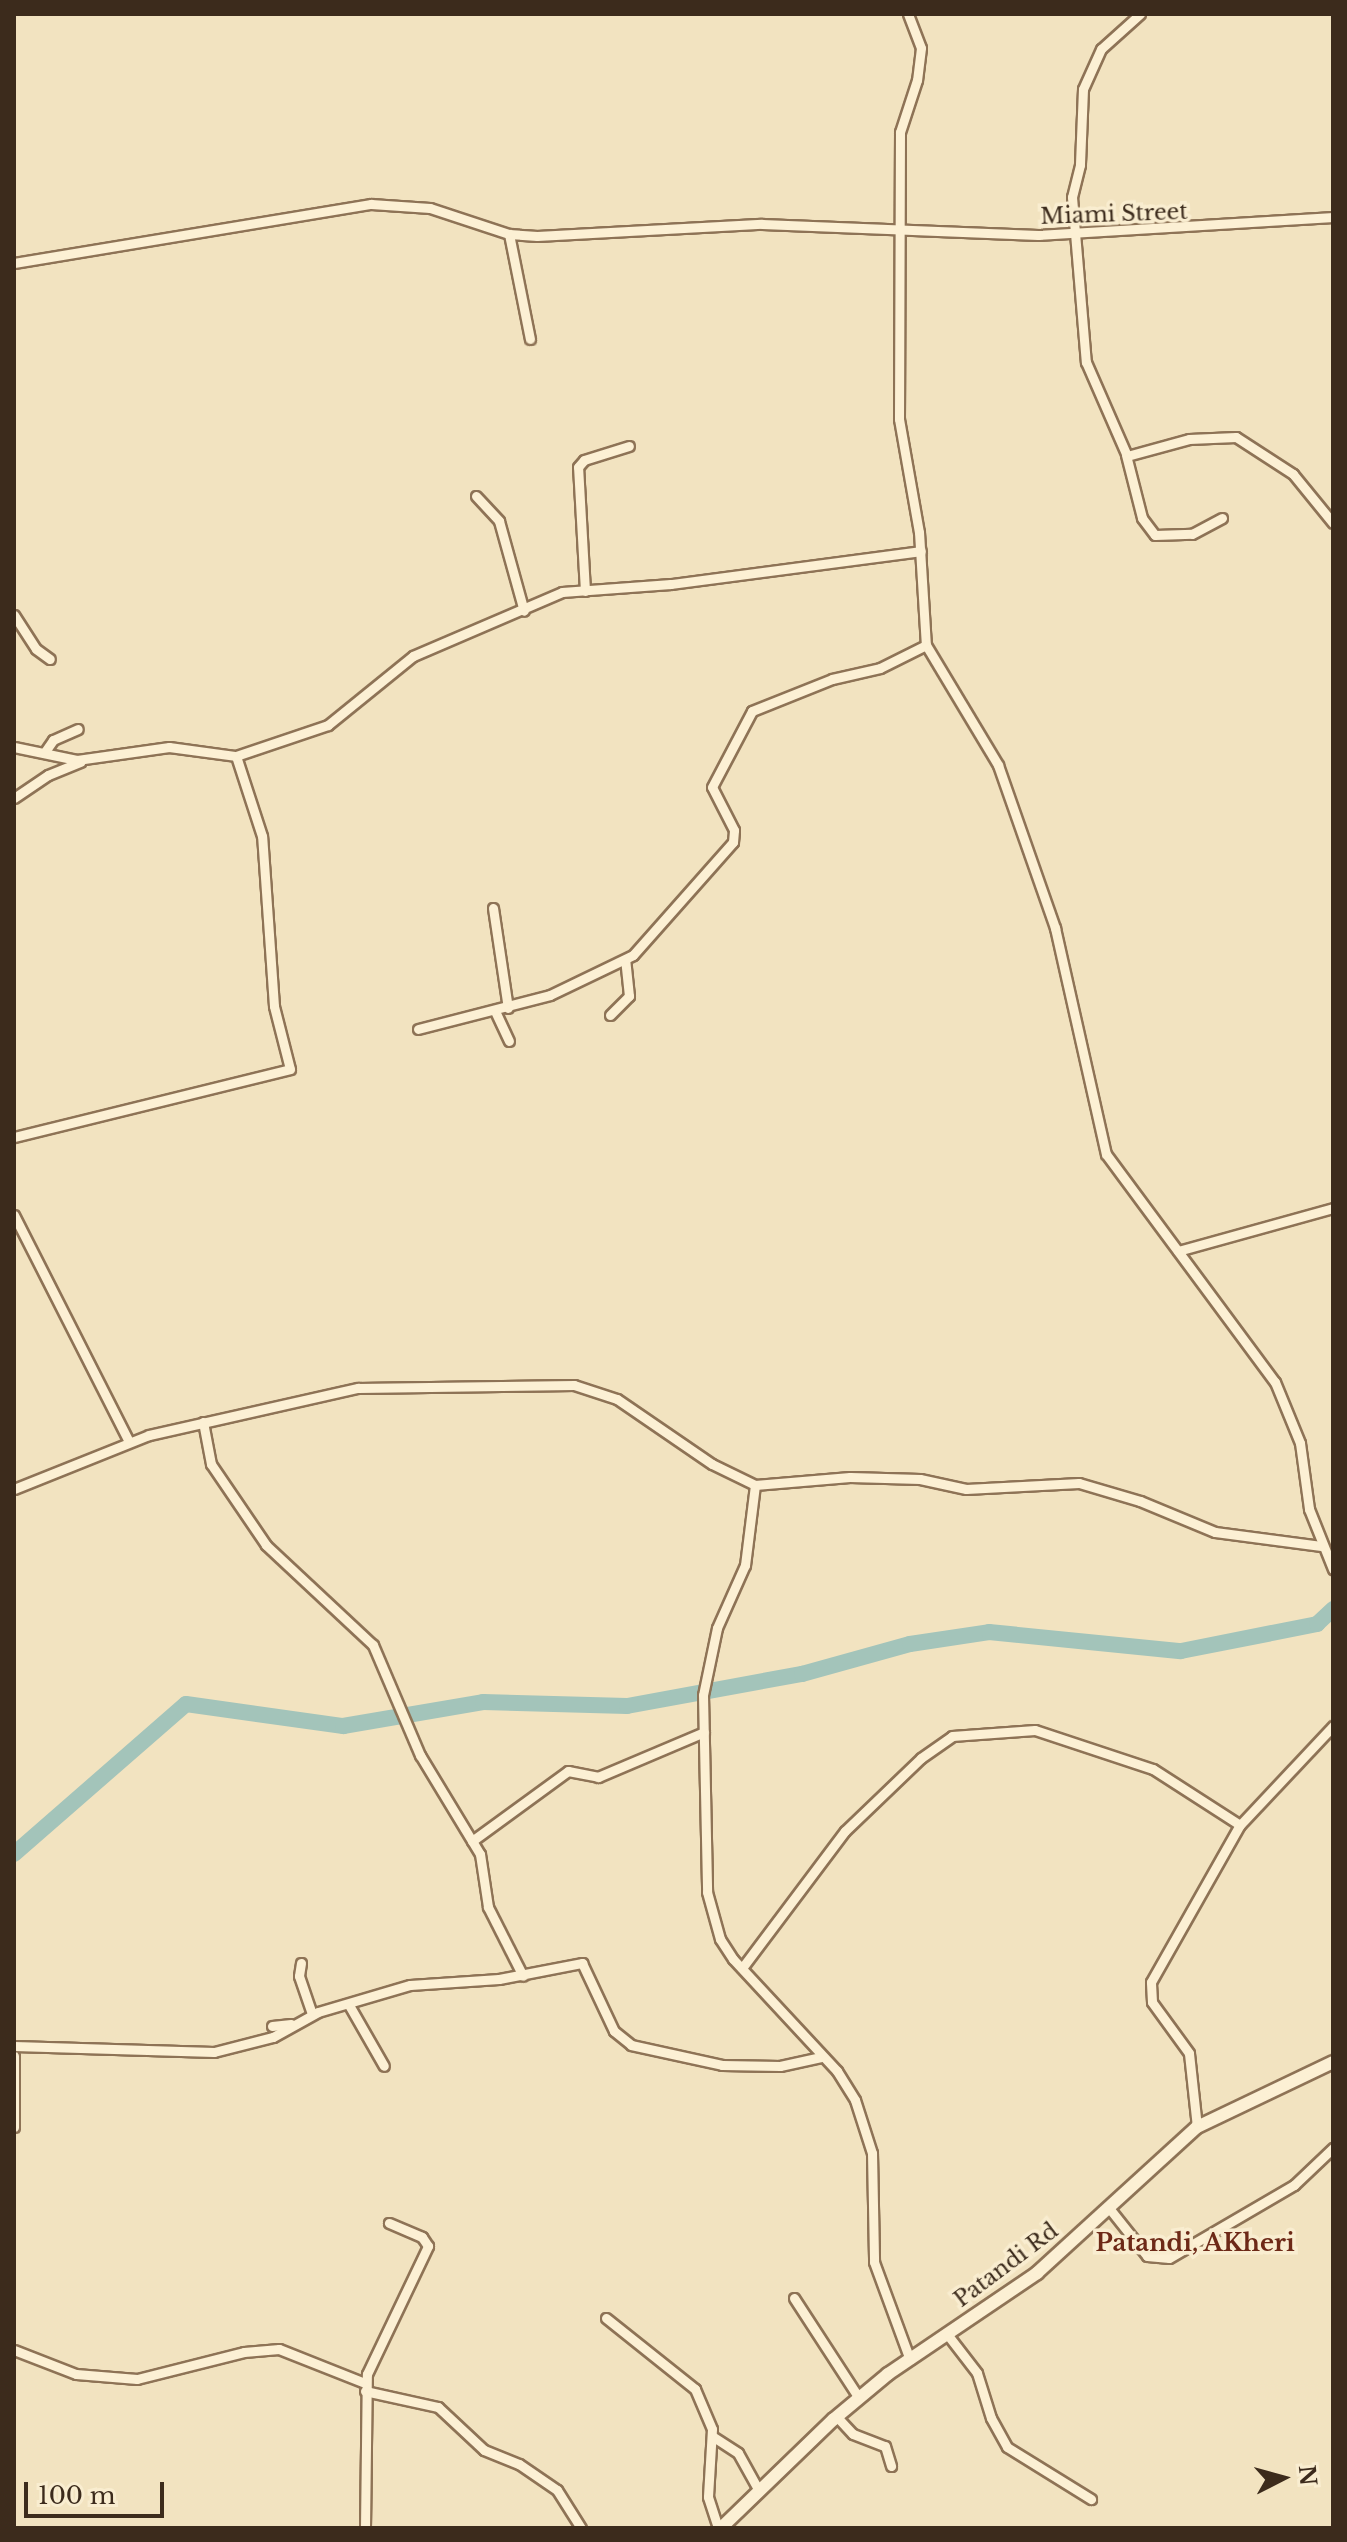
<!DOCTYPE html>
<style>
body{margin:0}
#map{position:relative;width:1347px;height:2542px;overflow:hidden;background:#f2e3c0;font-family:"Libre Baskerville",serif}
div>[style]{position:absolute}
.river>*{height:16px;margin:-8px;padding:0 8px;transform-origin:8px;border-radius:8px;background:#a3c4ba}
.roads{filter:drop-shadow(2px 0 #8e7356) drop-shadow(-2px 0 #8e7356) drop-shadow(0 2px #8e7356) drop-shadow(0 -2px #8e7356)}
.street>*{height:9px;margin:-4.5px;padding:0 4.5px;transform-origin:4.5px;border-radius:4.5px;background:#fcf0d4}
.secondary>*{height:12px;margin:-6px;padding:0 6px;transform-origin:6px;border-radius:6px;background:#fcf0d4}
span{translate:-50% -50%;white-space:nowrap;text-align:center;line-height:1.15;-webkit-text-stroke:7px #f9edd0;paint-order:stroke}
.street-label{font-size:22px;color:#3c2b1c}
.neighbourhood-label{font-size:24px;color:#6d2917;font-weight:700}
.frame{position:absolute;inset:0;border:16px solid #3c2b1c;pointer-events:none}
.north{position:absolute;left:1243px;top:2438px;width:80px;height:80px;-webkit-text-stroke:6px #f9edd0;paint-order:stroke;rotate:84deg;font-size:22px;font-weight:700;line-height:32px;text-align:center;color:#3c2b1c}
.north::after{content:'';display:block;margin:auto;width:28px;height:36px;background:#3c2b1c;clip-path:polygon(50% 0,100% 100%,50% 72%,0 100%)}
.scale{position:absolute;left:24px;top:2482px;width:140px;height:36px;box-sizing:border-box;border:4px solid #3c2b1c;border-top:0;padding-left:10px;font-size:24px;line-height:28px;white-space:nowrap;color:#3c2b1c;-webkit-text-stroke:6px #f9edd0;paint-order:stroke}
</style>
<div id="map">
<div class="river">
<div style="left:14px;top:1854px;width:228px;rotate:-41.1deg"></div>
<div style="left:186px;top:1704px;width:159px;rotate:8deg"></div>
<div style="left:343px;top:1726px;width:142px;rotate:-9.7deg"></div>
<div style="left:483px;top:1702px;width:144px;rotate:1.6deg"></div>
<div style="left:627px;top:1706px;width:178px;rotate:-10.4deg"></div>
<div style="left:802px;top:1674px;width:112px;rotate:-15.5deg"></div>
<div style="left:910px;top:1644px;width:80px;rotate:-8.6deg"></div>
<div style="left:989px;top:1632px;width:193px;rotate:5.7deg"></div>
<div style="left:1181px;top:1651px;width:139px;rotate:-11.2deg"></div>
<div style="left:1317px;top:1624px;width:22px;rotate:-43deg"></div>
</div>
<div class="roads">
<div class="street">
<div style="left:908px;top:14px;width:36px;rotate:69deg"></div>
<div style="left:921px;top:48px;width:32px;rotate:97deg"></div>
<div style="left:917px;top:80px;width:55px;rotate:108.1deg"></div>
<div style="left:900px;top:132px;width:287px;rotate:90.2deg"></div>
<div style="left:899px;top:419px;width:115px;rotate:80deg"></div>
<div style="left:919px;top:532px;width:113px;rotate:86.5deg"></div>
<div style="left:926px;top:645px;width:140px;rotate:59deg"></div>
<div style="left:998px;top:765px;width:173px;rotate:70.7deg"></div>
<div style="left:1055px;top:928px;width:232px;rotate:77.3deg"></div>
<div style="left:1106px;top:1154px;width:284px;rotate:53.5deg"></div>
<div style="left:1275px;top:1382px;width:66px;rotate:67.7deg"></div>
<div style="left:1300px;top:1443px;width:67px;rotate:82.2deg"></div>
<div style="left:1309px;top:1509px;width:65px;rotate:68.2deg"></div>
<div style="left:1140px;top:14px;width:52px;rotate:138.1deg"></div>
<div style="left:1101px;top:49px;width:44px;rotate:114.2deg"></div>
<div style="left:1083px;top:89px;width:76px;rotate:92.3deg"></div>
<div style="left:1080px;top:165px;width:33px;rotate:104deg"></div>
<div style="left:1072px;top:197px;width:166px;rotate:85.2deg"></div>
<div style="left:1086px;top:362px;width:103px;rotate:66.4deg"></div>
<div style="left:1127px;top:456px;width:64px;rotate:-15.3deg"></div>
<div style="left:1189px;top:439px;width:47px;rotate:-2.4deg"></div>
<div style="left:1236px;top:437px;width:68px;rotate:33deg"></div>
<div style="left:1293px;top:474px;width:63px;rotate:50.8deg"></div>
<div style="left:509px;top:234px;width:107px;rotate:78.7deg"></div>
<div style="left:14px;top:263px;width:362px;rotate:-9.4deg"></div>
<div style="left:371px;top:204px;width:59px;rotate:3.9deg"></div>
<div style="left:430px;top:208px;width:83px;rotate:18.2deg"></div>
<div style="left:509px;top:234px;width:28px;rotate:4deg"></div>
<div style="left:537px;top:236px;width:225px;rotate:-3.1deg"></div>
<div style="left:762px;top:224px;width:276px;rotate:2.3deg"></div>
<div style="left:1038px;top:235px;width:296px;rotate:-3.5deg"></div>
<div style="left:1126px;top:455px;width:65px;rotate:75.7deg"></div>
<div style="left:1142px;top:518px;width:21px;rotate:53deg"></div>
<div style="left:1155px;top:535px;width:37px;rotate:-2deg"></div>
<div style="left:1192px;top:534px;width:34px;rotate:-28deg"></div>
<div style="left:476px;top:496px;width:34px;rotate:47deg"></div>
<div style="left:499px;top:521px;width:93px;rotate:74.5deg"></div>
<div style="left:585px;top:591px;width:124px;rotate:-93.2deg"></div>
<div style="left:578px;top:467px;width:9px;rotate:-49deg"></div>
<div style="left:584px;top:460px;width:47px;rotate:-17.3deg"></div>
<div style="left:14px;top:615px;width:40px;rotate:57.1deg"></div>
<div style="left:36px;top:649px;width:17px;rotate:36deg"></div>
<div style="left:14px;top:747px;width:64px;rotate:11.7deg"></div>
<div style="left:77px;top:760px;width:93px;rotate:-8deg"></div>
<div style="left:169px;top:747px;width:68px;rotate:7.7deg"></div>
<div style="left:236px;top:756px;width:97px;rotate:-18.6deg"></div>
<div style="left:328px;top:725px;width:109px;rotate:-39.1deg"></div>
<div style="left:413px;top:656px;width:162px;rotate:-23.2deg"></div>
<div style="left:562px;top:592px;width:109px;rotate:-4.2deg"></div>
<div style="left:671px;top:584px;width:252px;rotate:-7.5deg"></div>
<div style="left:44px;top:753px;width:16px;rotate:-55deg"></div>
<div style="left:53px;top:740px;width:27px;rotate:-24deg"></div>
<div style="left:14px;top:798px;width:41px;rotate:-34.1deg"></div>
<div style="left:48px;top:775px;width:35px;rotate:-22deg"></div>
<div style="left:493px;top:908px;width:101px;rotate:81.5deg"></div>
<div style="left:495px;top:1011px;width:33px;rotate:65deg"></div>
<div style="left:610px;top:1015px;width:27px;rotate:-45deg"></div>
<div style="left:629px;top:996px;width:36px;rotate:-96deg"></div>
<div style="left:418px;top:1029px;width:136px;rotate:-14.4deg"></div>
<div style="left:550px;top:995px;width:92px;rotate:-25.7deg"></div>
<div style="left:633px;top:955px;width:151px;rotate:-48.5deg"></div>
<div style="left:733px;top:842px;width:12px;rotate:-85deg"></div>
<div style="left:734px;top:830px;width:48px;rotate:-117.1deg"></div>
<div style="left:712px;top:787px;width:86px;rotate:-62.2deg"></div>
<div style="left:752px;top:711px;width:86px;rotate:-21.8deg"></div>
<div style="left:832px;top:679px;width:49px;rotate:-12.9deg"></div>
<div style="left:880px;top:668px;width:51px;rotate:-26.6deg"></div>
<div style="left:14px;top:1137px;width:284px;rotate:-13.8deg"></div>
<div style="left:290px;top:1069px;width:65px;rotate:-104.3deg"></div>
<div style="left:274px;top:1006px;width:170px;rotate:-94deg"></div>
<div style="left:262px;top:836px;width:84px;rotate:-108deg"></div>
<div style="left:14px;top:1215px;width:254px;rotate:63.1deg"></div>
<div style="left:1178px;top:1251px;width:161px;rotate:-15.5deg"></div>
<div style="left:203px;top:1422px;width:43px;rotate:79.2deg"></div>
<div style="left:211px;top:1464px;width:98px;rotate:55.8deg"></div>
<div style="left:266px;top:1545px;width:146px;rotate:43.1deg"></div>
<div style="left:373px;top:1645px;width:120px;rotate:66.9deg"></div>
<div style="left:420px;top:1755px;width:116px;rotate:58.8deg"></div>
<div style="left:480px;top:1854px;width:54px;rotate:81.4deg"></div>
<div style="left:488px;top:1907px;width:77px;rotate:63.1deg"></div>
<div style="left:755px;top:1485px;width:81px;rotate:97.1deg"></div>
<div style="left:745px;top:1565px;width:69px;rotate:114deg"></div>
<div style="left:717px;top:1628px;width:68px;rotate:101.8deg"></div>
<div style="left:703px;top:1695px;width:197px;rotate:88.8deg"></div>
<div style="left:707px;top:1892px;width:49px;rotate:74.5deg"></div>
<div style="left:720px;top:1939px;width:24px;rotate:57deg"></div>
<div style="left:733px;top:1959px;width:153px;rotate:47.1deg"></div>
<div style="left:837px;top:2071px;width:34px;rotate:58deg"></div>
<div style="left:855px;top:2100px;width:56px;rotate:72.2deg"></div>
<div style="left:872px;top:2153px;width:109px;rotate:88.9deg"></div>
<div style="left:874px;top:2262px;width:104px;rotate:69.8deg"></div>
<div style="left:14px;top:1489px;width:145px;rotate:-21.8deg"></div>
<div style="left:149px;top:1435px;width:214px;rotate:-12.7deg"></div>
<div style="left:358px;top:1388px;width:216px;rotate:-0.8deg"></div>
<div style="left:574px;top:1385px;width:45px;rotate:18deg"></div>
<div style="left:617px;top:1399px;width:115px;rotate:34.4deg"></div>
<div style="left:712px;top:1464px;width:48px;rotate:26deg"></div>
<div style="left:755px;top:1485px;width:95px;rotate:-4.8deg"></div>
<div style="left:850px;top:1477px;width:70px;rotate:1.6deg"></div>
<div style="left:920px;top:1479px;width:47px;rotate:12.3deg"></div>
<div style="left:966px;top:1489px;width:113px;rotate:-3deg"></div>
<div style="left:1079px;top:1483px;width:64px;rotate:16.4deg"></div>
<div style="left:1140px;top:1501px;width:81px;rotate:22.5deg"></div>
<div style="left:1215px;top:1532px;width:107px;rotate:7.5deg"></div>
<div style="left:472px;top:1841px;width:119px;rotate:-36.1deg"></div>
<div style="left:568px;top:1771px;width:31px;rotate:11deg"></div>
<div style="left:598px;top:1777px;width:115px;rotate:-23deg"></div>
<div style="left:301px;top:1963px;width:13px;rotate:99deg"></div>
<div style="left:299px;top:1976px;width:40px;rotate:71.1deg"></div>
<div style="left:742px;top:1968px;width:171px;rotate:-53.1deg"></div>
<div style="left:845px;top:1831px;width:105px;rotate:-43.8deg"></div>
<div style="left:921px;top:1758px;width:38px;rotate:-35deg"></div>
<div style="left:952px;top:1736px;width:83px;rotate:-4.1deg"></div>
<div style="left:1035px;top:1730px;width:124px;rotate:18.3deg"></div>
<div style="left:1153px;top:1769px;width:103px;rotate:32.8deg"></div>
<div style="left:349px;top:2005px;width:70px;rotate:60.2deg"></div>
<div style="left:272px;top:2026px;width:19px;rotate:-6deg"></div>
<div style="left:14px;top:2046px;width:200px;rotate:1.7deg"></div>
<div style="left:214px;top:2052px;width:61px;rotate:-14.3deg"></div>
<div style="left:273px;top:2037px;width:51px;rotate:-29.1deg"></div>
<div style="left:318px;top:2012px;width:96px;rotate:-16.4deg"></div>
<div style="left:410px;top:1985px;width:89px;rotate:-3.9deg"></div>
<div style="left:499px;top:1979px;width:85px;rotate:-10.9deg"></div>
<div style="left:582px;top:1963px;width:75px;rotate:64.8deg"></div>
<div style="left:614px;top:2031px;width:22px;rotate:39deg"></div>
<div style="left:631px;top:2045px;width:93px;rotate:12.4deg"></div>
<div style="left:722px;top:2065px;width:58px;rotate:1deg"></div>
<div style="left:780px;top:2066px;width:42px;rotate:-12.4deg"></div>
<div style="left:14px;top:2056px;width:71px;rotate:90deg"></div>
<div style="left:1197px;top:2127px;width:74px;rotate:-96.2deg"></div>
<div style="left:1189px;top:2053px;width:63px;rotate:-126deg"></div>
<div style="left:1152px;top:2002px;width:20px;rotate:-93deg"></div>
<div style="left:1151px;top:1982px;width:180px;rotate:-60.5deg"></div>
<div style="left:1240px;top:1825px;width:136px;rotate:-46.8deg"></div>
<div style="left:1109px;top:2208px;width:61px;rotate:51.6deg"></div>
<div style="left:1147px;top:2256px;width:22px;rotate:5deg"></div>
<div style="left:1169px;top:2258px;width:145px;rotate:-30.3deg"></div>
<div style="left:1294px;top:2185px;width:54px;rotate:-43.5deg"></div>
<div style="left:794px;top:2298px;width:119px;rotate:57deg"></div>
<div style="left:606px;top:2318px;width:114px;rotate:38.6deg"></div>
<div style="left:695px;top:2389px;width:43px;rotate:67deg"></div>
<div style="left:712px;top:2429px;width:68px;rotate:93.4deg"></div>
<div style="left:708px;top:2497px;width:33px;rotate:72deg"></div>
<div style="left:947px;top:2334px;width:49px;rotate:52.4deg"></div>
<div style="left:977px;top:2373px;width:47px;rotate:72.7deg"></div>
<div style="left:991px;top:2418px;width:33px;rotate:61deg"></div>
<div style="left:1007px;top:2447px;width:99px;rotate:31.8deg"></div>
<div style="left:14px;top:2350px;width:66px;rotate:21.2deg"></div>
<div style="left:76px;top:2374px;width:61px;rotate:4.7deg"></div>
<div style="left:137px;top:2379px;width:110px;rotate:-14.2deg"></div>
<div style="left:244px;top:2352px;width:35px;rotate:-5deg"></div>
<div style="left:279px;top:2349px;width:92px;rotate:21.6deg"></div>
<div style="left:365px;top:2391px;width:75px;rotate:12.4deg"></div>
<div style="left:438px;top:2407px;width:63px;rotate:43.1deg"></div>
<div style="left:484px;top:2450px;width:38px;rotate:22deg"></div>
<div style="left:519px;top:2464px;width:46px;rotate:34.4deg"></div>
<div style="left:557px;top:2490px;width:45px;rotate:57.7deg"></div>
<div style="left:837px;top:2417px;width:23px;rotate:47deg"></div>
<div style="left:853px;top:2434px;width:34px;rotate:21deg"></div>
<div style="left:885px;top:2446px;width:21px;rotate:73deg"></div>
<div style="left:712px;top:2436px;width:31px;rotate:33deg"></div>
<div style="left:738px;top:2453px;width:41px;rotate:60.9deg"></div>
<div style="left:365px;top:2528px;width:154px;rotate:-89.3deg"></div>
<div style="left:367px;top:2374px;width:142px;rotate:-64.5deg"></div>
<div style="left:428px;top:2246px;width:11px;rotate:-124deg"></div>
<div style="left:422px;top:2237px;width:36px;rotate:-157deg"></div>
</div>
<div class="secondary">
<div style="left:721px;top:2528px;width:157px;rotate:-44deg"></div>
<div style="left:834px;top:2419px;width:70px;rotate:-39.8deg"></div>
<div style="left:888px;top:2374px;width:180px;rotate:-34.1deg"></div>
<div style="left:1037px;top:2273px;width:217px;rotate:-42.4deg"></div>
<div style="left:1197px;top:2127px;width:151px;rotate:-25.5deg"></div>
</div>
</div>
<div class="street-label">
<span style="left:1114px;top:214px;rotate:-2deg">Miami Street</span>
<span style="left:1006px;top:2265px;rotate:-37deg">Patandi Rd</span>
</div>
<div class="neighbourhood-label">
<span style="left:1195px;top:2243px">Patandi, AKheri</span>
</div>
<div class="frame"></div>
<div class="north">N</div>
<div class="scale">100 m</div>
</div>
